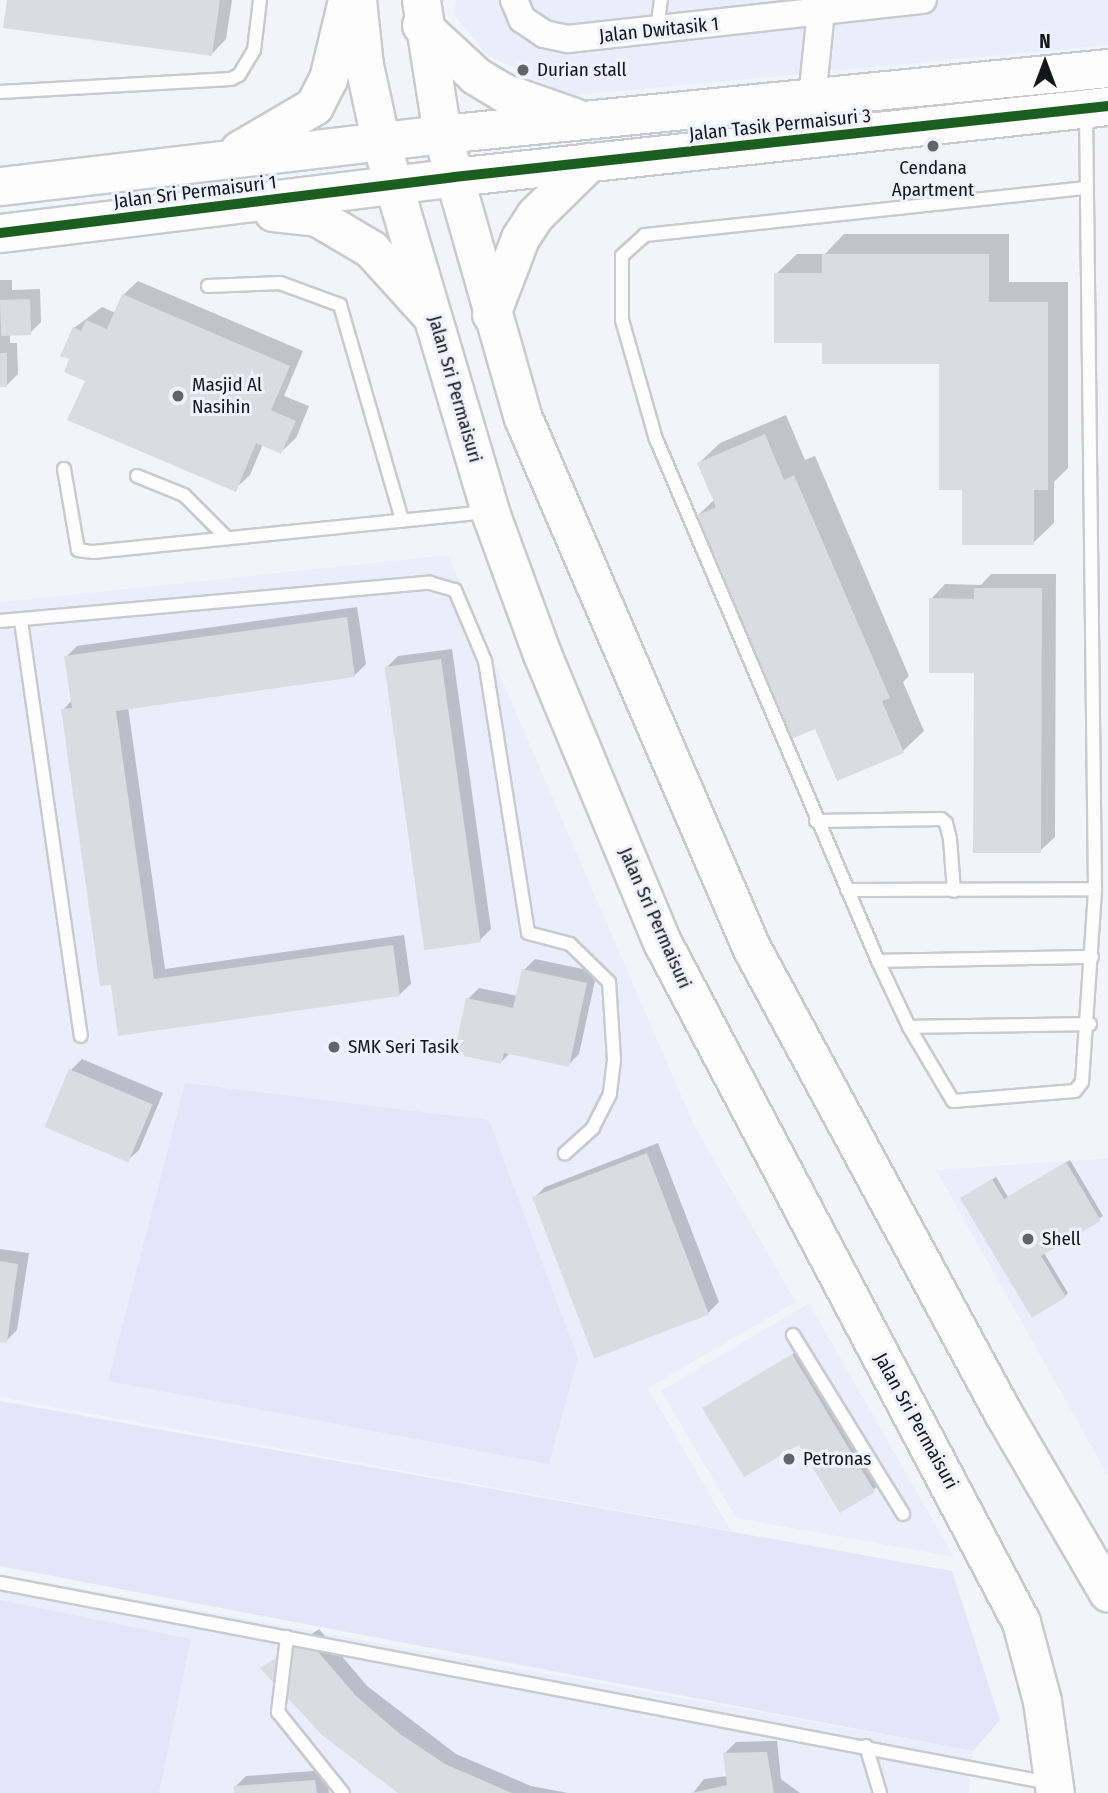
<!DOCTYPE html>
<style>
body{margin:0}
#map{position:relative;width:1108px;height:1793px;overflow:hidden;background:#f3f4fa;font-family:"Fira Sans Condensed",sans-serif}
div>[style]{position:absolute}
.built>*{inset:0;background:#ecedfc}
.green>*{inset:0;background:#e4e5fb}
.shadow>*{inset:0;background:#0003}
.building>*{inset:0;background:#dbdce1;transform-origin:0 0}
.roads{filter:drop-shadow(2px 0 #c9cacf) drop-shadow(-2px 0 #c9cacf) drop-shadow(0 2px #c9cacf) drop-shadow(0 -2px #c9cacf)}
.lane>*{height:12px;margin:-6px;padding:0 6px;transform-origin:6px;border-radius:6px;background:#fdfdfe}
.street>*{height:26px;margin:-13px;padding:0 13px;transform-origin:13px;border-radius:13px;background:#fdfdfe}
.secondary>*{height:37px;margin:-18.5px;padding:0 18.5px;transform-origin:18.5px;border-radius:18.5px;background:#fdfdfe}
.cycleway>*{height:10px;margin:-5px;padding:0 5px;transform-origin:5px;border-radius:5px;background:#1b5e20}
.dots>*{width:19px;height:19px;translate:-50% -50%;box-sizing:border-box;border:4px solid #f0f1fd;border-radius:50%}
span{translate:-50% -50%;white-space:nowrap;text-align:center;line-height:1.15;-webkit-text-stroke:6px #f0f1fd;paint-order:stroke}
.street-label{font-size:19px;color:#15161b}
.poi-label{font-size:19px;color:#15161b}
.left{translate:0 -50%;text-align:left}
.north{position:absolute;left:1010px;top:28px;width:70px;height:70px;-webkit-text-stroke:5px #f0f1fd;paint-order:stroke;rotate:0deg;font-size:19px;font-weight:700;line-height:28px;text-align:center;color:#15161b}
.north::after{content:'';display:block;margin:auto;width:24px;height:32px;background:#15161b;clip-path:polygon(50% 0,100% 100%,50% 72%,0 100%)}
</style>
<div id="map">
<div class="built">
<div style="clip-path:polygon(456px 0,1108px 0,1108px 45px,568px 96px,486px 54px,454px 15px)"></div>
<div style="clip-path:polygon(448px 555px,694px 1125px,796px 1302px,648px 1388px,731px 1531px,0 1397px,0 602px)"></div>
<div style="clip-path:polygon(1108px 1158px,1108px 1476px,936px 1170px)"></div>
<div style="clip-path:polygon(809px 1303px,954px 1557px,736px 1518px,661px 1391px)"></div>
<div style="clip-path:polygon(0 1574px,973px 1751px,968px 1793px,0 1793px)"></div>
</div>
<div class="green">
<div style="clip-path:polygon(185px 1083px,489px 1120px,578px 1358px,549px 1464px,108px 1381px)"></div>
<div style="clip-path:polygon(0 1401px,952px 1571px,1000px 1720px,973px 1751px,0 1566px)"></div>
<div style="clip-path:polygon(0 1600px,191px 1639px,159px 1793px,0 1793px)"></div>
</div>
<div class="shadow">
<div style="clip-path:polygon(9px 0,232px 0,226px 39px,212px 54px)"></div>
<div style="clip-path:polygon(844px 234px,1009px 234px,1009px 282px,1068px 282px,1068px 468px,1054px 482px,1054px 523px,1033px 543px,964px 488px,941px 362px,824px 341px,776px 274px,797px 254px,825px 254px)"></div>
<div style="clip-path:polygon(0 280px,12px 280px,12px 290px,40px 289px,41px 322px,30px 333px,10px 333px,10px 343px,17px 343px,18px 374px,7px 385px,0 385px)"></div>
<div style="clip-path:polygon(138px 281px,303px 351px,284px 396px,309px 406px,296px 438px,281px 452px,263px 444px,250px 475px,235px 489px,87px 380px,71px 358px,74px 328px,102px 307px,116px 313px,123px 295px)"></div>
<div style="clip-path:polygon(786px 415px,805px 460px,815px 456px,909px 676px,903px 682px,924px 731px,903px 751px,838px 779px,816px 727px,696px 517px,715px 499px,699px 463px,720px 443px)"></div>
<div style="clip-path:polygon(991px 574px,1056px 574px,1055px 837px,1040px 851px,976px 671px,931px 599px,945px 584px,981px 585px)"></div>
<div style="clip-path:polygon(357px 607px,366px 664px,354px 676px,128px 707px,165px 969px,404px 935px,411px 984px,399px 995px,112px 983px,63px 710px,72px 700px,66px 657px,77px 646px)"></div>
<div style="clip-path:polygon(452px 649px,491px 929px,480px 940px,387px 667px,398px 656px)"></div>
<div style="clip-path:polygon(535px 959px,597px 972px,579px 1054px,568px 1065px,510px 1053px,501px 1062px,468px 999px,479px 988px,518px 996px,524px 970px)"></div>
<div style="clip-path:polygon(82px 1059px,163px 1093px,139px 1150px,127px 1161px,71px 1070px)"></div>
<div style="clip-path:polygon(658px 1143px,719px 1302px,708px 1313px,534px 1198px,545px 1187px)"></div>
<div style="clip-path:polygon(1070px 1160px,1103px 1216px,1044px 1253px,1068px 1293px,1065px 1296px,962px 1198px,996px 1177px,1008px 1197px)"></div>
<div style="clip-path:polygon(0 1249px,29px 1253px,17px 1330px,6px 1341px,0 1340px)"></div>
<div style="clip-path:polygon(796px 1352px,877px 1487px,840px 1510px,800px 1443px,705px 1408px)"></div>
<div style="clip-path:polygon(319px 1629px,367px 1686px,456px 1754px,531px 1786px,568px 1793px,400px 1793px,262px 1668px)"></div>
<div style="clip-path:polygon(777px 1741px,781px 1779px,800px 1793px,693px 1793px,704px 1779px,728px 1776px,725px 1753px,736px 1742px)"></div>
<div style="clip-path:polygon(326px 1770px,329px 1793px,236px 1793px,235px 1787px,246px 1776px)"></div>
</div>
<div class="building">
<div style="clip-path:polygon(7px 0,220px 0,212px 56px,3px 28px)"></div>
<div style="clip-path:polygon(822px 254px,989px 254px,989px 302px,1048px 302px,1048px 490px,1034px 490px,1034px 545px,962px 545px,962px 490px,939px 490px,939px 364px,822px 364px,822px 343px,774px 343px,774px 273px,822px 273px)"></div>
<div style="clip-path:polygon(122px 294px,290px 366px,271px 410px,296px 421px,281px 454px,256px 443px,236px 492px,67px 420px,85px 381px,64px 372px,69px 359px,60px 356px,73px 327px,81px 331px,86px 320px,107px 329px)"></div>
<div style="left:30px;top:299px;width:36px;height:30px;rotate:88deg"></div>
<div style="left:0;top:353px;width:7px;height:34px"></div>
<div style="clip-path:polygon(765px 434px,784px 480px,794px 475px,890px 698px,882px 701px,904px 753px,837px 781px,815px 729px,789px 740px,694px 517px,716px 507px,697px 463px)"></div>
<div style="clip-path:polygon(974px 588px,1042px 588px,1041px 853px,973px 853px,974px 673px,929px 673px,929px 598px,974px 599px)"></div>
<div style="clip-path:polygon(347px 617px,355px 677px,116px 711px,154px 979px,393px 945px,400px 996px,118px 1036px,111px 985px,100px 986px,61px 709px,72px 708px,64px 656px)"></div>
<div style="left:441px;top:659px;width:286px;height:57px;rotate:82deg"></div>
<div style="clip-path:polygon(522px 969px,587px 983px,569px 1067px,504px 1053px,501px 1064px,454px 1054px,466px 998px,513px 1008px)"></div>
<div style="left:69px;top:1069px;width:91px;height:63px;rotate:23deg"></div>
<div style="left:647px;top:1153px;width:173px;height:123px;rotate:69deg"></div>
<div style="clip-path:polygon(1066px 1162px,1101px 1221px,1041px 1256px,1066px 1297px,1032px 1318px,960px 1198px,992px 1179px,1004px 1199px)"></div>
<div style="clip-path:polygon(0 1261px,18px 1264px,7px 1343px,0 1342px)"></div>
<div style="clip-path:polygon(792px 1354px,875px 1492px,840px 1513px,799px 1445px,744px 1477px,702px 1408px)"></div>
<div style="clip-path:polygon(307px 1639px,356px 1696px,400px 1734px,445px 1764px,512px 1793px,398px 1793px,322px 1735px,260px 1668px)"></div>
<div style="clip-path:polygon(767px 1752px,774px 1793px,691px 1793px,727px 1785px,723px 1753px)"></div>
<div style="clip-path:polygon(315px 1780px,317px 1793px,234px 1793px,233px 1786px)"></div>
</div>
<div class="roads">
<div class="lane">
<div style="left:657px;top:31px;width:31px;rotate:-83deg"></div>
<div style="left:0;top:92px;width:231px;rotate:-3.2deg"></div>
<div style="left:231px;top:79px;width:9px;rotate:-27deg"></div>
<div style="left:239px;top:75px;width:29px;rotate:-59deg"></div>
<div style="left:254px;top:50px;width:50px;rotate:-83.2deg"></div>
<div style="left:1085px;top:188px;width:443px;rotate:173.9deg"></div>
<div style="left:645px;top:235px;width:31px;rotate:138deg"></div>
<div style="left:622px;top:256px;width:64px;rotate:90deg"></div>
<div style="left:622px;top:320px;width:124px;rotate:74.1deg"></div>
<div style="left:656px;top:439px;width:567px;rotate:66.96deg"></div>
<div style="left:878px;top:961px;width:73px;rotate:64.8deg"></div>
<div style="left:909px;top:1027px;width:86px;rotate:59.3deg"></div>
<div style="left:953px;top:1101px;width:122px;rotate:-4.7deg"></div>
<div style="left:1075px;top:1091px;width:11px;rotate:-52deg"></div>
<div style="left:1082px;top:1082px;width:193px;rotate:-86.1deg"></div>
<div style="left:1095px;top:889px;width:776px;rotate:-90.66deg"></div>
<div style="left:208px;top:286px;width:72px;rotate:-2.4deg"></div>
<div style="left:280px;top:283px;width:64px;rotate:20.1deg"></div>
<div style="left:340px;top:305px;width:224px;rotate:73.9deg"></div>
<div style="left:64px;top:469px;width:82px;rotate:80.2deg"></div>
<div style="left:78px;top:550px;width:15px;rotate:8deg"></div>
<div style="left:93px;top:552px;width:396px;rotate:-5.8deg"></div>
<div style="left:137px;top:476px;width:51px;rotate:22deg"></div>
<div style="left:184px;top:495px;width:61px;rotate:45deg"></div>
<div style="left:0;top:621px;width:432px;rotate:-5.1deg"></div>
<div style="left:430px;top:583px;width:26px;rotate:16deg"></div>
<div style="left:455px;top:590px;width:77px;rotate:67.1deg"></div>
<div style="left:485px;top:661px;width:275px;rotate:81deg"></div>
<div style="left:528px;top:933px;width:43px;rotate:14.7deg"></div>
<div style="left:570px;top:944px;width:54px;rotate:44.3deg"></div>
<div style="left:609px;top:982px;width:78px;rotate:86.3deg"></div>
<div style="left:614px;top:1060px;width:34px;rotate:97deg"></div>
<div style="left:610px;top:1094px;width:38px;rotate:117deg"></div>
<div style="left:593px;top:1128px;width:38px;rotate:138deg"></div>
<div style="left:21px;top:621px;width:419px;rotate:81.8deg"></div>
<div style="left:816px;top:821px;width:125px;rotate:-0.9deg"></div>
<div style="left:941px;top:819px;width:6px;rotate:39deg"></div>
<div style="left:946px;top:823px;width:16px;rotate:76deg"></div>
<div style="left:950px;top:839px;width:52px;rotate:85.6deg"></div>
<div style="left:847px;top:890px;width:248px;rotate:-0.2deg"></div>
<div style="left:878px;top:961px;width:214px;rotate:-1.1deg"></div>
<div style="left:909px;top:1027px;width:181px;rotate:-0.9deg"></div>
<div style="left:793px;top:1335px;width:210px;rotate:58.4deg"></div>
<div style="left:0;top:1583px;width:1068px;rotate:10.79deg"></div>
<div style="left:287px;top:1637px;width:76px;rotate:96.8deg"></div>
<div style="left:278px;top:1712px;width:104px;rotate:51.3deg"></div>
<div style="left:866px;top:1746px;width:49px;rotate:73.4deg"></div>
</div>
<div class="street">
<div style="left:514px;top:0;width:21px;rotate:67deg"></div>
<div style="left:522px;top:19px;width:27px;rotate:34deg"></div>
<div style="left:544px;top:34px;width:25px;rotate:12deg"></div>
<div style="left:568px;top:39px;width:357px;rotate:-6.3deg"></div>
<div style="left:812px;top:99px;width:100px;rotate:-84.2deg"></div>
</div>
<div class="secondary">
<div style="left:357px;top:0;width:65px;rotate:83.9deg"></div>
<div style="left:364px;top:65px;width:80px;rotate:77.7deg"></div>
<div style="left:381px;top:143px;width:385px;rotate:73.5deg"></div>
<div style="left:490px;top:512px;width:151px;rotate:69.9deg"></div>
<div style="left:542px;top:654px;width:312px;rotate:67.4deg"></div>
<div style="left:662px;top:942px;width:769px;rotate:62.17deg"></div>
<div style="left:1021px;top:1622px;width:82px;rotate:75.1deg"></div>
<div style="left:1042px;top:1701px;width:93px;rotate:82deg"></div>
<div style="left:421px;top:0;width:136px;rotate:81.1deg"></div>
<div style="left:442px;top:134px;width:295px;rotate:74.1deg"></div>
<div style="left:523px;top:418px;width:576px;rotate:66.68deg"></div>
<div style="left:751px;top:947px;width:530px;rotate:61.6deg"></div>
<div style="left:1003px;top:1413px;width:208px;rotate:59.7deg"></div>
<div style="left:421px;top:25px;width:75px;rotate:42.8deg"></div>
<div style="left:476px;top:76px;width:31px;rotate:31deg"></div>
<div style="left:503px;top:92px;width:75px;rotate:19.4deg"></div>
<div style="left:239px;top:150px;width:87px;rotate:-30.4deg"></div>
<div style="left:314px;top:106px;width:30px;rotate:-63deg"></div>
<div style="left:328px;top:79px;width:81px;rotate:-76.5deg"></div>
<div style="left:0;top:186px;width:445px;rotate:-6.7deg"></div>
<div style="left:442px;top:134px;width:669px;rotate:-5.66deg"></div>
<div style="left:273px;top:212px;width:44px;rotate:6.5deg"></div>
<div style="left:317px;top:217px;width:63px;rotate:30.7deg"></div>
<div style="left:371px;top:249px;width:86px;rotate:47.8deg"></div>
<div style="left:0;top:233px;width:457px;rotate:-7deg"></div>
<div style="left:454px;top:177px;width:658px;rotate:-6.2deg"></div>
<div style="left:491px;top:314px;width:81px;rotate:-69.1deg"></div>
<div style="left:520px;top:238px;width:27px;rotate:-57deg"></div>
<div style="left:535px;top:215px;width:76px;rotate:-44.5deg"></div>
</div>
</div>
<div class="cycleway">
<div style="left:0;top:233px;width:457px;rotate:-7deg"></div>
<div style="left:454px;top:177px;width:658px;rotate:-6.2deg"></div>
</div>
<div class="dots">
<div style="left:523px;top:70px;background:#636469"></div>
<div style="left:933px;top:146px;background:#636469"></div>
<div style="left:178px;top:396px;background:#636469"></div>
<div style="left:334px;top:1047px;background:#636469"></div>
<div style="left:1028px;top:1239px;background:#636469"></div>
<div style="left:789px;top:1459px;background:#636469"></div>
</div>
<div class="street-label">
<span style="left:659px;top:30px;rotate:-6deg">Jalan Dwitasik 1</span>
<span style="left:780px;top:125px;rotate:-6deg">Jalan Tasik Permaisuri 3</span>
<span style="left:195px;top:192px;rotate:-7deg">Jalan Sri Permaisuri 1</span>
<span style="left:455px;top:389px;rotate:74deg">Jalan Sri Permaisuri</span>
<span style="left:655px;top:918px;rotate:66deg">Jalan Sri Permaisuri</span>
<span style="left:916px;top:1421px;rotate:61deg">Jalan Sri Permaisuri</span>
</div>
<div class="poi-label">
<span class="left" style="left:537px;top:70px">Durian stall</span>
<span style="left:933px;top:179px">Cendana<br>Apartment</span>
<span class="left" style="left:192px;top:396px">Masjid Al<br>Nasihin</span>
<span class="left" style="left:348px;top:1047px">SMK Seri Tasik</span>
<span class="left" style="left:1042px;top:1239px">Shell</span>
<span class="left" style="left:803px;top:1459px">Petronas</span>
</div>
<div class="north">N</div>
</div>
